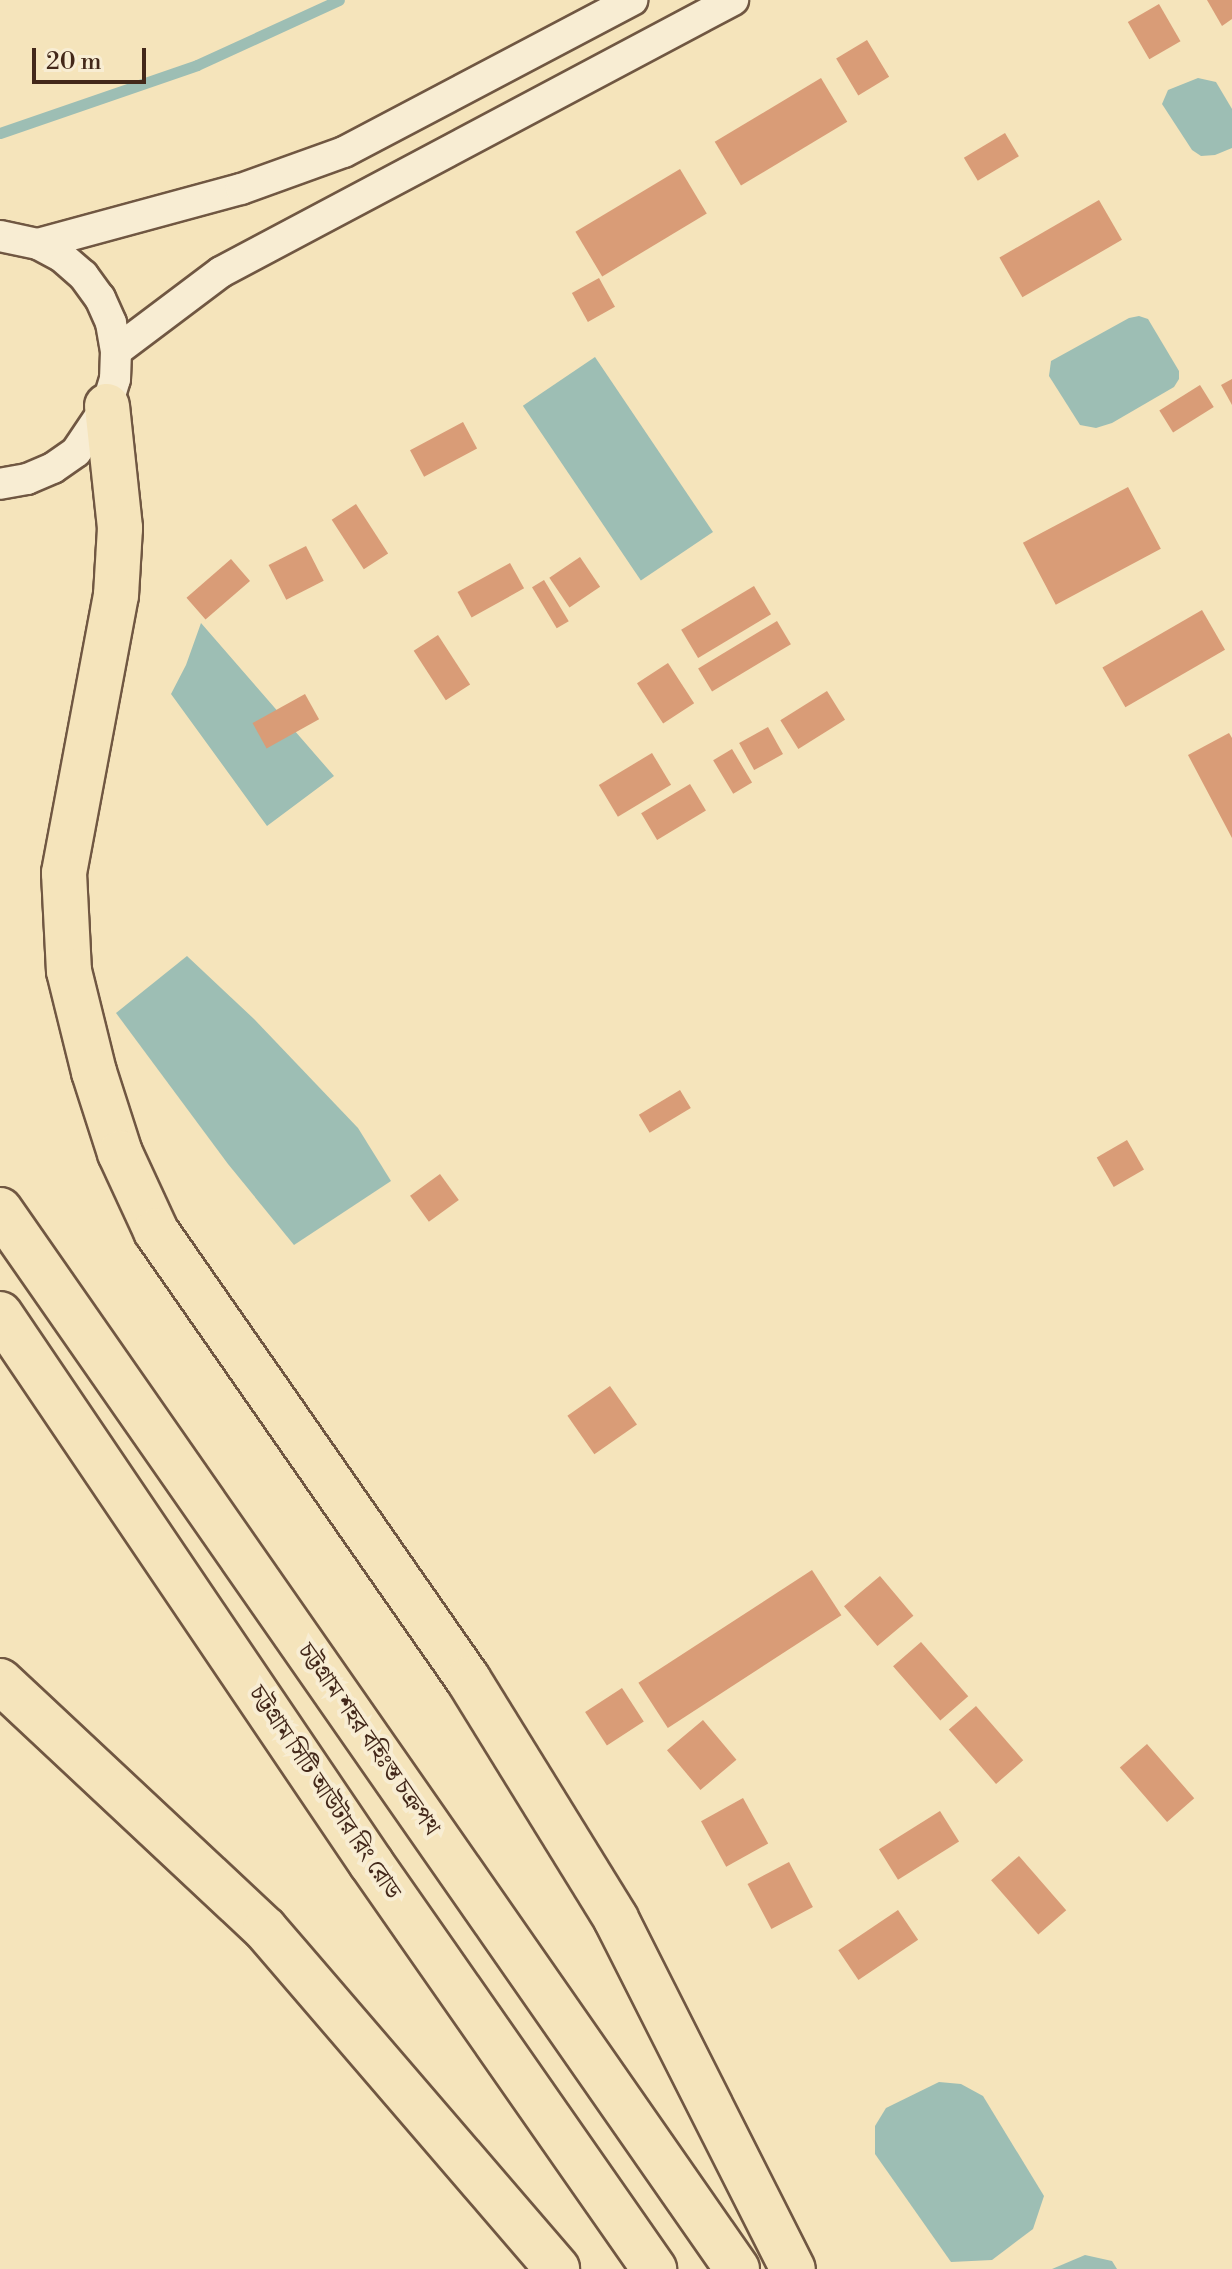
<!DOCTYPE html>
<meta charset="utf-8">
<style>
body{margin:0}
#map{position:relative;width:1232px;height:2269px;overflow:hidden;background:#f5e4bb;font-family:"Libre Bodoni","Noto Serif Bengali",serif}
div>[style]{position:absolute}
.water>*{inset:0;background:#9dbeb4;transform-origin:0 0}
.stream>*{height:11px;margin:-5.5px;padding:0 5.5px;transform-origin:5.5px;border-radius:5.5px;background:#9dbeb4}
.building>*{inset:0;background:#d99c77;transform-origin:0 0}
.roads{filter:drop-shadow(2px 0 #705742) drop-shadow(-2px 0 #705742) drop-shadow(0 2px #705742) drop-shadow(0 -2px #705742)}
.minor>*{height:30px;margin:-15px;padding:0 15px;transform-origin:15px;border-radius:15px;background:#f8edd3}
.primary>*{height:44px;margin:-22px;padding:0 22px;transform-origin:22px;border-radius:22px;background:#f5e4bb}
span{translate:-50% -50%;white-space:nowrap;text-align:center;line-height:1.15;-webkit-text-stroke:8px #f8edd3;paint-order:stroke}
.street-label{font-size:24px;color:#43281a}
.scale{position:absolute;left:32px;top:48px;width:114px;height:36px;box-sizing:border-box;border:4px solid #43281a;border-top:0;padding-left:10px;font-size:24px;line-height:28px;white-space:nowrap;color:#43281a;-webkit-text-stroke:6px #f8edd3;paint-order:stroke}
</style>
<div id="map">
<div class="water">
<div style="clip-path:polygon(1198px 78px,1216px 82px,1232px 109px,1232px 148px,1215px 155px,1201px 156px,1192px 150px,1162px 104px,1168px 90px)"></div>
<div style="clip-path:polygon(1139px 316px,1148px 319px,1179px 371px,1179px 379px,1174px 387px,1112px 423px,1096px 428px,1080px 425px,1049px 376px,1051px 361px,1129px 318px)"></div>
<div style="left:595px;top:357px;width:211px;height:87px;rotate:56deg"></div>
<div style="clip-path:polygon(201px 623px,334px 776px,267px 826px,171px 694px,186px 665px)"></div>
<div style="clip-path:polygon(187px 956px,254px 1019px,358px 1128px,391px 1181px,294px 1245px,228px 1164px,116px 1013px)"></div>
<div style="clip-path:polygon(939px 2082px,961px 2084px,983px 2096px,1044px 2196px,1033px 2229px,992px 2260px,951px 2262px,875px 2154px,875px 2126px,886px 2108px)"></div>
<div style="clip-path:polygon(1085px 2255px,1112px 2261px,1117px 2269px,1052px 2269px)"></div>
</div>
<div class="stream">
<div style="left:0;top:133px;width:208px;rotate:-19deg"></div>
<div style="left:197px;top:65px;width:156px;rotate:-24.6deg"></div>
</div>
<div class="building">
<div style="clip-path:polygon(1207px 0,1232px 0,1232px 19px,1222px 26px)"></div>
<div style="left:1159px;top:4px;width:43px;height:36px;rotate:60deg"></div>
<div style="left:867px;top:40px;width:43px;height:36px;rotate:59deg"></div>
<div style="left:821px;top:78px;width:51px;height:124px;rotate:59deg"></div>
<div style="left:1005px;top:133px;width:27px;height:48px;rotate:59deg"></div>
<div style="left:680px;top:169px;width:52px;height:122px;rotate:59deg"></div>
<div style="left:1099px;top:200px;width:46px;height:115px;rotate:60deg"></div>
<div style="left:599px;top:278px;width:33px;height:31px;rotate:61deg"></div>
<div style="clip-path:polygon(1232px 379px,1232px 405px,1221px 385px)"></div>
<div style="left:1200px;top:385px;width:26px;height:48px;rotate:58deg"></div>
<div style="left:463px;top:422px;width:30px;height:60px;rotate:62deg"></div>
<div style="left:1128px;top:487px;width:70px;height:119px;rotate:62deg"></div>
<div style="left:356px;top:504px;width:59px;height:29px;rotate:57deg"></div>
<div style="left:306px;top:546px;width:39px;height:42px;rotate:63deg"></div>
<div style="left:580px;top:557px;width:36px;height:37px;rotate:56deg"></div>
<div style="left:231px;top:559px;width:29px;height:59px;rotate:49deg"></div>
<div style="left:510px;top:563px;width:29px;height:60px;rotate:61deg"></div>
<div style="left:544px;top:580px;width:48px;height:14px;rotate:59deg"></div>
<div style="left:754px;top:586px;width:33px;height:85px;rotate:59deg"></div>
<div style="left:1202px;top:610px;width:46px;height:115px;rotate:60deg"></div>
<div style="left:777px;top:621px;width:27px;height:92px;rotate:59deg"></div>
<div style="left:438px;top:635px;width:59px;height:29px;rotate:57deg"></div>
<div style="left:668px;top:663px;width:48px;height:37px;rotate:57deg"></div>
<div style="left:827px;top:691px;width:34px;height:55px;rotate:58deg"></div>
<div style="left:305px;top:694px;width:29px;height:60px;rotate:61deg"></div>
<div style="left:768px;top:727px;width:31px;height:33px;rotate:61deg"></div>
<div style="clip-path:polygon(1229px 733px,1232px 738px,1232px 838px,1188px 755px)"></div>
<div style="left:732px;top:749px;width:39px;height:22px;rotate:59deg"></div>
<div style="left:652px;top:753px;width:37px;height:62px;rotate:59deg"></div>
<div style="left:690px;top:784px;width:31px;height:57px;rotate:59deg"></div>
<div style="left:680px;top:1090px;width:21px;height:48px;rotate:59deg"></div>
<div style="left:1127px;top:1140px;width:34px;height:35px;rotate:60deg"></div>
<div style="left:440px;top:1174px;width:32px;height:37px;rotate:54deg"></div>
<div style="left:610px;top:1386px;width:47px;height:52px;rotate:55deg"></div>
<div style="left:812px;top:1570px;width:54px;height:207px;rotate:57deg"></div>
<div style="left:880px;top:1576px;width:52px;height:47px;rotate:50deg"></div>
<div style="left:921px;top:1642px;width:72px;height:37px;rotate:49deg"></div>
<div style="left:622px;top:1688px;width:40px;height:44px;rotate:57deg"></div>
<div style="left:976px;top:1706px;width:72px;height:36px;rotate:49deg"></div>
<div style="left:703px;top:1720px;width:52px;height:47px;rotate:50deg"></div>
<div style="left:1147px;top:1744px;width:72px;height:36px;rotate:49deg"></div>
<div style="left:743px;top:1798px;width:52px;height:48px;rotate:61deg"></div>
<div style="left:940px;top:1811px;width:36px;height:72px;rotate:58deg"></div>
<div style="left:1019px;top:1856px;width:72px;height:37px;rotate:49deg"></div>
<div style="left:789px;top:1862px;width:51px;height:47px;rotate:62deg"></div>
<div style="left:898px;top:1910px;width:36px;height:72px;rotate:56deg"></div>
</div>
<div class="roads">
<div class="minor">
<div style="left:0;top:236px;width:39px;rotate:12deg"></div>
<div style="left:38px;top:244px;width:27px;rotate:28deg"></div>
<div style="left:62px;top:257px;width:28px;rotate:41deg"></div>
<div style="left:83px;top:275px;width:29px;rotate:54deg"></div>
<div style="left:100px;top:298px;width:27px;rotate:66deg"></div>
<div style="left:111px;top:323px;width:28px;rotate:80deg"></div>
<div style="left:116px;top:351px;width:28px;rotate:92deg"></div>
<div style="left:115px;top:379px;width:28px;rotate:107deg"></div>
<div style="left:107px;top:406px;width:55px;rotate:124deg"></div>
<div style="left:76px;top:452px;width:28px;rotate:145deg"></div>
<div style="left:53px;top:468px;width:28px;rotate:157deg"></div>
<div style="left:27px;top:479px;width:27px;rotate:170deg"></div>
<div style="left:38px;top:244px;width:210px;rotate:-15.2deg"></div>
<div style="left:241px;top:189px;width:109px;rotate:-19.8deg"></div>
<div style="left:344px;top:152px;width:326px;rotate:-27.8deg"></div>
<div style="left:116px;top:351px;width:131px;rotate:-37deg"></div>
<div style="left:221px;top:272px;width:580px;rotate:-27.98deg"></div>
</div>
<div class="primary">
<div style="left:107px;top:406px;width:123px;rotate:83.9deg"></div>
<div style="left:120px;top:528px;width:67px;rotate:93.4deg"></div>
<div style="left:116px;top:595px;width:283px;rotate:100.6deg"></div>
<div style="left:64px;top:873px;width:98px;rotate:87.1deg"></div>
<div style="left:69px;top:971px;width:104px;rotate:76.1deg"></div>
<div style="left:94px;top:1072px;width:85px;rotate:72.2deg"></div>
<div style="left:120px;top:1153px;width:86px;rotate:65.2deg"></div>
<div style="left:156px;top:1231px;width:546px;rotate:55.15deg"></div>
<div style="left:468px;top:1679px;width:282px;rotate:58.3deg"></div>
<div style="left:616px;top:1919px;width:392px;rotate:63.2deg"></div>
<div style="left:0;top:1210px;width:1290px;rotate:55.16deg"></div>
<div style="left:0;top:1314px;width:663px;rotate:55.95deg"></div>
<div style="left:371px;top:1863px;width:495px;rotate:55.1deg"></div>
<div style="left:0;top:1681px;width:363px;rotate:43.1deg"></div>
<div style="left:265px;top:1929px;width:448px;rotate:49.3deg"></div>
</div>
</div>
<div class="street-label">
<span style="left:368px;top:1740px;rotate:55deg">চট্টগ্রাম শহর বহিঃস্ত চক্রপথ</span>
<span style="left:324px;top:1793px;rotate:56deg">চট্টগ্রাম সিটি আউটার রিং রোড</span>
</div>
<div class="scale">20 m</div>
</div>
